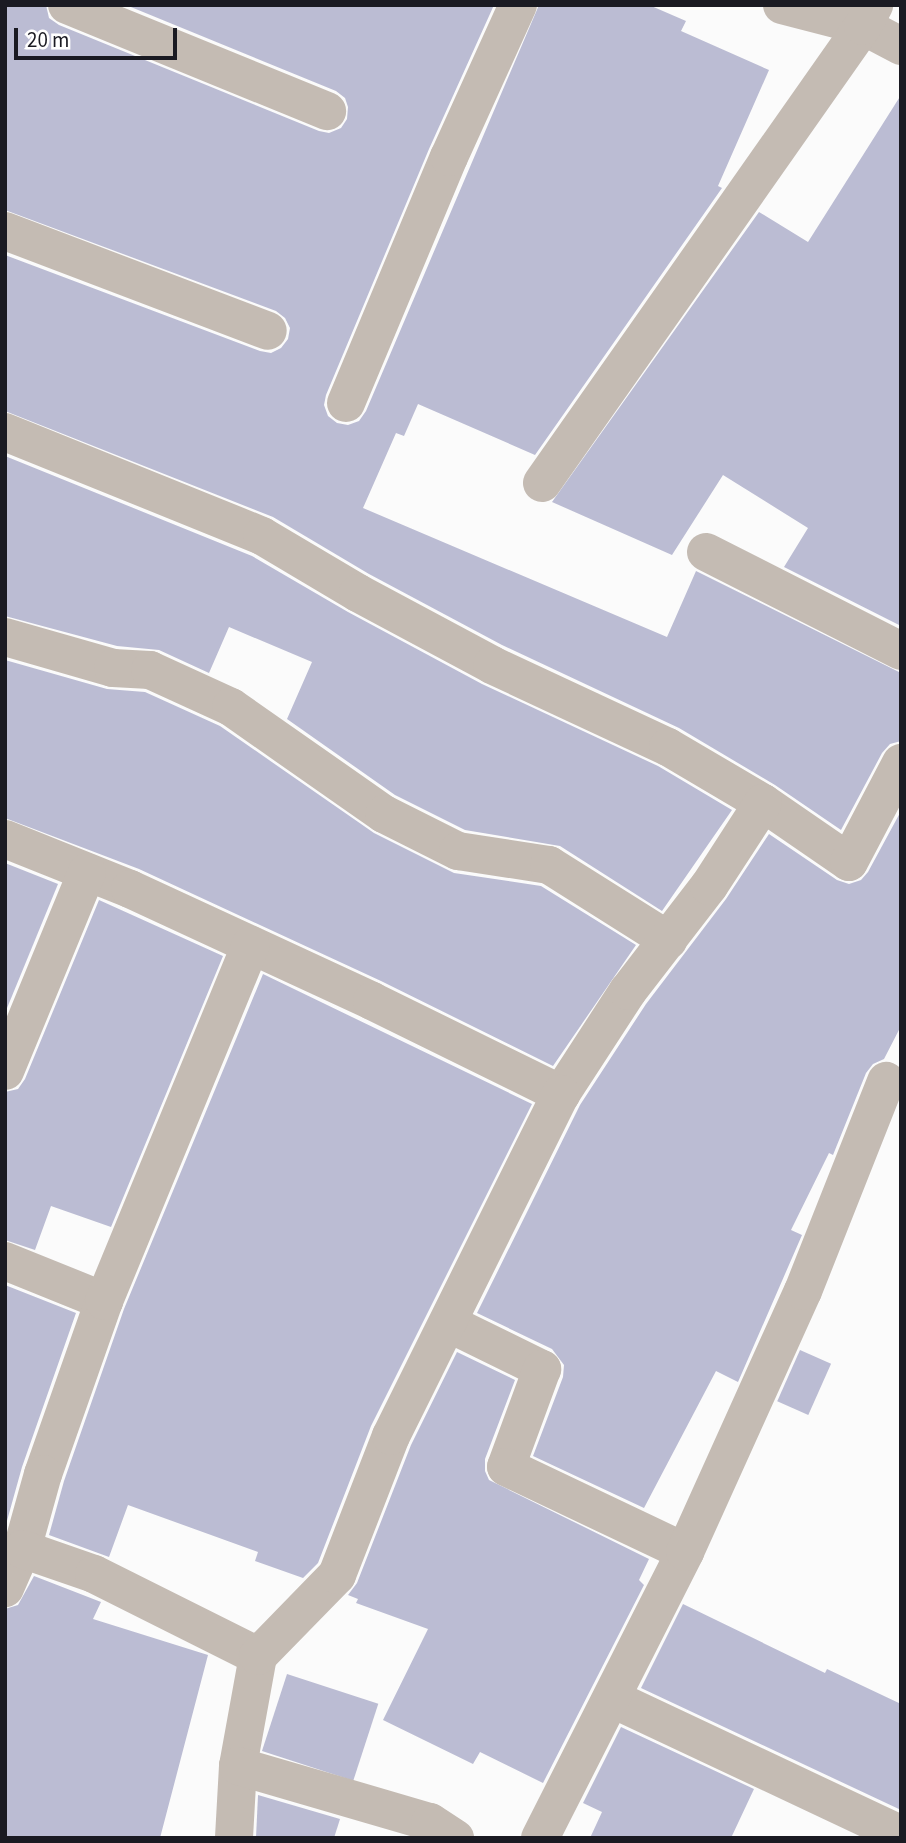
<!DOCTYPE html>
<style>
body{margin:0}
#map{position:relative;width:906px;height:1843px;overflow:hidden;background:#fbfbfb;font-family:"Source Sans 3",sans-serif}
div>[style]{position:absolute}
.building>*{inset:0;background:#bbbcd3;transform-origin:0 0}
.minor>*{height:38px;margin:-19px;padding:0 19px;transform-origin:19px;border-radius:19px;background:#c4bbb3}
span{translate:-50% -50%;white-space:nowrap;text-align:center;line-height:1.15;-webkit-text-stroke:6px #fff;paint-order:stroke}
.frame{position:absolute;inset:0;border:7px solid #1a1a22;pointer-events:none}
.scale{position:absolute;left:14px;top:28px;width:163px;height:32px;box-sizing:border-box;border:4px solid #1a1a22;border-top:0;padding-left:9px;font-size:21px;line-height:24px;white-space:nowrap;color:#1a1a22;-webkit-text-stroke:5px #fff;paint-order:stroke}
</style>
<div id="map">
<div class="building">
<div style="clip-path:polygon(5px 5px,46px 5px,49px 18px,59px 25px,319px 131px,329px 133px,341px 128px,347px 119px,348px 107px,345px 98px,336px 91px,126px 5px,494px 5px,429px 149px,326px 395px,324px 405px,328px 416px,337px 423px,348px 425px,359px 421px,366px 411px,539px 5px,649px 5px,686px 21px,681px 31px,769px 70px,718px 186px,722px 188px,535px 455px,418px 404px,404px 436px,396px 433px,363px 508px,667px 637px,696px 571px,901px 673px,901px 741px,890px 744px,882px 753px,841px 830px,775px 785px,679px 728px,502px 645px,369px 574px,273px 517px,5px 411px,5px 255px,260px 351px,271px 353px,281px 348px,288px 339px,290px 328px,285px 318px,276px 311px,5px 210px)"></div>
<div style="clip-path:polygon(901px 95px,901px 626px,784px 567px,808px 528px,723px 475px,672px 555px,552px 502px,759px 212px,808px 242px)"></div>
<div style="clip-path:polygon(5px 456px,252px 556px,348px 612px,482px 684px,658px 766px,732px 810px,662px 911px,560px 846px,465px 830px,395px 795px,287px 719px,312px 662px,229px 627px,209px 673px,159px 650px,117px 646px,5px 616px)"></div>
<div style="clip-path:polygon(5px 660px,107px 689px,145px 692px,220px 726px,374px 833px,454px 873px,541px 886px,636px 945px,553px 1066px,381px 981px,139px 869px,5px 818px)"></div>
<div style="clip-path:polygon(901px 811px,901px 1026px,884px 1059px,873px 1064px,866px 1073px,833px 1155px,829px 1153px,791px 1230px,802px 1235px,738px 1382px,716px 1371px,644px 1508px,533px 1456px,563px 1377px,564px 1365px,552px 1349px,477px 1313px,580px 1105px,646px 1004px,726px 899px,769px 834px,837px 880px,849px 884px,861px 880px,868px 872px)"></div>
<div style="clip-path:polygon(5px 863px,58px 884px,5px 1013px)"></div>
<div style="clip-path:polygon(99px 900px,223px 956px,111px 1227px,51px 1206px,35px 1250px,5px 1240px,5px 1092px,18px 1089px,25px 1079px)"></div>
<div style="clip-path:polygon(263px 974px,532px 1104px,371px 1426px,318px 1563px,303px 1578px,255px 1561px,258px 1552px,128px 1505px,109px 1557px,49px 1535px,64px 1481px,124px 1309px)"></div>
<div style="clip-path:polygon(5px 1285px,76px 1313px,22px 1467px,5px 1528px)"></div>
<div style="left:800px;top:1350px;width:34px;height:56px;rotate:24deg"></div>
<div style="clip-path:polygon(457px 1352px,515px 1380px,485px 1459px,485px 1471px,489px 1480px,649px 1559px,639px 1580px,644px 1585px,543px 1783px,480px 1752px,473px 1764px,383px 1720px,428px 1629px,356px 1603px,358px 1599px,348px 1595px,357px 1583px,411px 1445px)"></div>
<div style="clip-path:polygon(34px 1576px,101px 1602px,93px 1619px,208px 1655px,160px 1838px,5px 1838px,5px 1609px,18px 1605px)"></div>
<div style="clip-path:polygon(683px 1604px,825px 1673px,827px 1669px,901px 1704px,901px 1810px,641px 1688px)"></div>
<div style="left:287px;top:1674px;width:96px;height:81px;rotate:18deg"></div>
<div style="clip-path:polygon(621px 1727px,754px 1789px,731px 1838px,590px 1838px,602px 1812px,583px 1803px)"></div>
<div style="clip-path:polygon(258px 1795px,340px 1819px,334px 1838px,256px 1838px)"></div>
</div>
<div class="minor">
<div style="left:67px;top:5px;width:281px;rotate:22.2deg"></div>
<div style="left:782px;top:5px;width:84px;rotate:14.5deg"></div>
<div style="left:863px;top:26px;width:43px;rotate:27.8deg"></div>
<div style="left:5px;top:231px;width:281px;rotate:20.8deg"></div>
<div style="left:346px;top:403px;width:267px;rotate:-67.3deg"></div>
<div style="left:449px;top:157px;width:167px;rotate:-65.6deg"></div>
<div style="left:5px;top:432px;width:277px;rotate:22deg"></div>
<div style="left:262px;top:536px;width:112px;rotate:30.7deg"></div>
<div style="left:358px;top:593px;width:152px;rotate:28.2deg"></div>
<div style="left:492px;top:665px;width:194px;rotate:25deg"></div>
<div style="left:668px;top:747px;width:110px;rotate:30.5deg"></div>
<div style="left:763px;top:803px;width:104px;rotate:34.5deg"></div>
<div style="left:849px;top:862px;width:112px;rotate:-62.3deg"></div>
<div style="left:542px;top:483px;width:558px;rotate:-54.92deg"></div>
<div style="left:863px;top:26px;width:24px;rotate:-62deg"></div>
<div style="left:706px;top:552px;width:219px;rotate:26.9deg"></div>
<div style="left:5px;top:637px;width:112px;rotate:16deg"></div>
<div style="left:113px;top:668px;width:37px;rotate:3deg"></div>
<div style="left:150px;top:670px;width:89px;rotate:24.6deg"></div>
<div style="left:231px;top:707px;width:187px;rotate:35deg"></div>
<div style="left:384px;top:814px;width:83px;rotate:26.6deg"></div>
<div style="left:458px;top:851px;width:92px;rotate:8.7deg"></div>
<div style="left:549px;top:865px;width:141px;rotate:32.2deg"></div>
<div style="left:5px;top:839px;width:135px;rotate:21.8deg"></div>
<div style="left:130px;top:889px;width:267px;rotate:24.8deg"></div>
<div style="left:372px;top:1001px;width:211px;rotate:26.2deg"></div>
<div style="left:561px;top:1094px;width:123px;rotate:-57deg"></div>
<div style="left:628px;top:991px;width:133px;rotate:-52.4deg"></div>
<div style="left:709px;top:886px;width:99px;rotate:-57deg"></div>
<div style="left:5px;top:1071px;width:215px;rotate:-67.6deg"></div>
<div style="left:5px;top:1261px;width:107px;rotate:22deg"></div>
<div style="left:104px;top:1301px;width:183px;rotate:109.4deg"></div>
<div style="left:43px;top:1474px;width:78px;rotate:105.6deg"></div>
<div style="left:22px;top:1549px;width:43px;rotate:113.6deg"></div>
<div style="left:104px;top:1301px;width:385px;rotate:-67.6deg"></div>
<div style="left:448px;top:1323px;width:105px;rotate:26.1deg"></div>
<div style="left:542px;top:1369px;width:104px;rotate:110.2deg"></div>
<div style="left:506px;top:1467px;width:198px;rotate:25.4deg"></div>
<div style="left:22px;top:1549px;width:76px;rotate:19.1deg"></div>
<div style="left:94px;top:1574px;width:183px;rotate:26.6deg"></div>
<div style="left:258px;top:1656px;width:112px;rotate:100.3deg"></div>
<div style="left:238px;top:1766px;width:72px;rotate:93.2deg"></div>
<div style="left:258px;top:1656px;width:113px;rotate:-45.7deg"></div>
<div style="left:337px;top:1575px;width:149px;rotate:-68.8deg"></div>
<div style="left:391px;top:1436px;width:382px;rotate:-63.6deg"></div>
<div style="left:613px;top:1699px;width:310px;rotate:25.2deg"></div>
<div style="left:238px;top:1766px;width:200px;rotate:16.3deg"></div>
<div style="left:430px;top:1822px;width:30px;rotate:33deg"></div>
<div style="left:540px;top:1838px;width:321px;rotate:-63.1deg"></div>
<div style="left:685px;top:1552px;width:286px;rotate:-65.7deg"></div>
<div style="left:803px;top:1291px;width:226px;rotate:-68.4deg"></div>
</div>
<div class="frame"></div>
<div class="scale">20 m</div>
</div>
